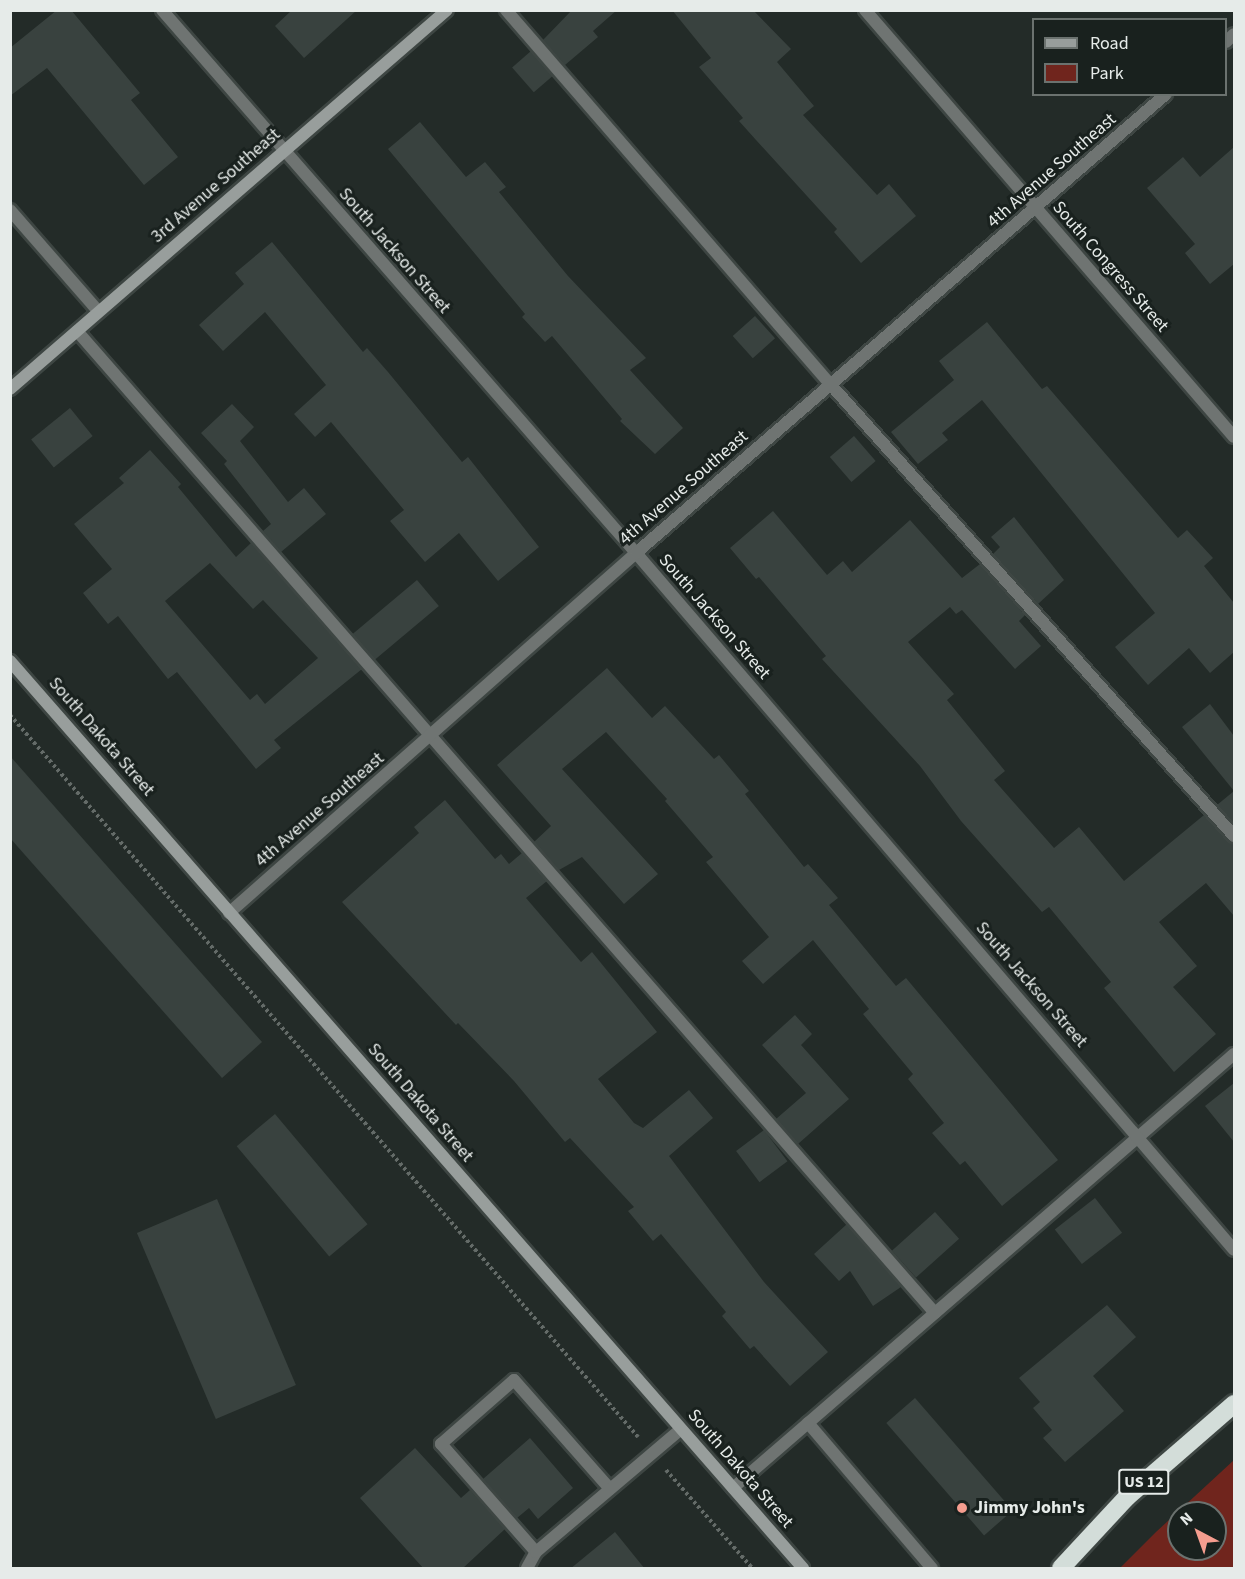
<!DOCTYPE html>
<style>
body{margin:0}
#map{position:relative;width:1245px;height:1579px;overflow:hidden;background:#232b28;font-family:"Source Sans 3",sans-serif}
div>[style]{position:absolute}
.green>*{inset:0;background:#70251d}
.building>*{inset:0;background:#39423f;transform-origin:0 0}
.path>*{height:4px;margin-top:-2px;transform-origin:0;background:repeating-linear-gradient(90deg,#646b68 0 3px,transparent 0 6px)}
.roads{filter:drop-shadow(2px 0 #3e4643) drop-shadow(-2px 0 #3e4643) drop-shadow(0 2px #3e4643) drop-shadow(0 -2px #3e4643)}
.lane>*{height:12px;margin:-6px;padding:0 6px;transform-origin:6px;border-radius:6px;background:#6f7472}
.street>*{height:12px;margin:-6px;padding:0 6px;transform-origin:6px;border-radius:6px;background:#6f7472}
.secondary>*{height:12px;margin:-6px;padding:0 6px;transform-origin:6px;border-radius:6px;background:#989e9c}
.highway>*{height:18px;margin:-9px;padding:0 9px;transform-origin:9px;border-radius:9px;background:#d3ddd9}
.dots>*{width:16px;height:16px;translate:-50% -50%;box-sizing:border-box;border:3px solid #19211e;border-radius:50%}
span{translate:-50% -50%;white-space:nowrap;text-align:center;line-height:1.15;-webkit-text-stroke:6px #19211e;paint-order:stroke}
.shield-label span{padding:2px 4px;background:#19211e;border:2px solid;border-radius:4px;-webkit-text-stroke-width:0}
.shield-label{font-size:16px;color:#e6ebe9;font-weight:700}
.street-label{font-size:18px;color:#e6ebe9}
.poi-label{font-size:18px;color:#e6ebe9;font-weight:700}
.left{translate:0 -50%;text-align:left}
.frame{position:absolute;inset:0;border:12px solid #e6ebe9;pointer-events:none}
.legend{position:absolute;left:1032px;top:18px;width:195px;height:78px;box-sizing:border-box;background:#19211e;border:2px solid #6b726f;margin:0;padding:8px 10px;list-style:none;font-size:18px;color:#e6ebe9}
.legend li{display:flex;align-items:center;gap:12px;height:30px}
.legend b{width:30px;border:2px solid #6b726f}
.north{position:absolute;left:1167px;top:1501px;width:60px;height:60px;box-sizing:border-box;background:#19211e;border:2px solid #6b726f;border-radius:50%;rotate:319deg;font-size:16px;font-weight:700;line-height:24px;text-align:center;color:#e6ebe9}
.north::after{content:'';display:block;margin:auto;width:21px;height:27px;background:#f59d8f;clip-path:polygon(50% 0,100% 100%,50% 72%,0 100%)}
</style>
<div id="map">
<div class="green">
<div style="clip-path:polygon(evenodd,1234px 1460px,1234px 1568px,1120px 1568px,1156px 1532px,1234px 1460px,1179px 1513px,1215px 1513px,1215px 1549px,1179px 1549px,1179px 1513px)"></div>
</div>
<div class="building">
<div style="clip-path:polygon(57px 10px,71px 10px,140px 93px,131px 100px,178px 157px,144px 185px,47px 68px,10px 96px,10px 48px)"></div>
<div style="clip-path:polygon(292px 10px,357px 10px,304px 58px,275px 26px)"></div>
<div style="clip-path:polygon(572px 10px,617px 10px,593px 31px,598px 37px,565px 65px,543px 40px)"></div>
<div style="clip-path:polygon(672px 10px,753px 10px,791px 49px,777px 62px,814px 106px,803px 115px,877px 195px,889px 184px,916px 216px,861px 263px,834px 232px,837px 229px,756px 140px,739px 121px,743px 118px,699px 67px,711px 58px)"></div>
<div style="left:531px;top:51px;width:33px;height:25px;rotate:49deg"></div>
<div style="clip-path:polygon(420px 122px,466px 177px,485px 162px,506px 187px,499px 192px,568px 276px,646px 358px,630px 370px,683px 428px,655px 454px,620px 421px,622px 419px,552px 336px,545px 342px,522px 317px,525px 314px,388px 149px)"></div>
<div style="clip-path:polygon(1234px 147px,1234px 264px,1210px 284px,1185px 253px,1195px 244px,1147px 188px,1183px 157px,1200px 177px)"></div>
<div style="clip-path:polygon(272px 242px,363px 352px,367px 348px,388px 372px,462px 462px,468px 457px,539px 547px,498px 581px,459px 533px,425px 562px,390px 521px,404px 510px,331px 422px,315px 437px,294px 414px,326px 385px,265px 312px,223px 351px,199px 325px,244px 284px,235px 273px)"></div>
<div style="left:755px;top:316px;width:30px;height:30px;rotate:48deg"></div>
<div style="clip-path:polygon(987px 322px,1042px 389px,1047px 386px,1178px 538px,1187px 530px,1213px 558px,1204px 566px,1234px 603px,1234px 652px,1210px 673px,1189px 648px,1148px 685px,1115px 647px,1155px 613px,982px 400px,942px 433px,948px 440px,918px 464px,891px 432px,954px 380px,939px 361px)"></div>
<div style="clip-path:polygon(232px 404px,254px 427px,240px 441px,288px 502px,304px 488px,326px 514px,281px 552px,263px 531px,271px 524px,224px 464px,227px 461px,201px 433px)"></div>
<div style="left:70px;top:408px;width:36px;height:50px;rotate:51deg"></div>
<div style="left:854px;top:436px;width:33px;height:32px;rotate:49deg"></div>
<div style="clip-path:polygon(evenodd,150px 450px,181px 484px,178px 487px,236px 557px,251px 543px,362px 669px,274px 740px,281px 748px,256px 769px,177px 672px,168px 679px,118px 616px,108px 624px,83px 593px,112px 569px,74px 524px,124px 483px,119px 478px,150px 450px,210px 563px,253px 609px,263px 600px,318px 658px,265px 704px,257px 694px,250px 700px,165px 601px,210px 563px)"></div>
<div style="clip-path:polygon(773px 511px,827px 575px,843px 561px,852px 572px,910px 520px,962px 578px,980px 564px,1025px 615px,1019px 621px,1041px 646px,1015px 669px,962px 610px,956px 614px,950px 607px,908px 642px,954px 694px,947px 700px,1005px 771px,994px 780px,1054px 848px,1079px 827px,1124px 881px,1204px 815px,1234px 844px,1234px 916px,1206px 883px,1159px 922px,1197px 966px,1173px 987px,1216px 1034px,1174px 1072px,1104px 988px,1111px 982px,1049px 907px,1042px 912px,961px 821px,920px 766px,822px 659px,826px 656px,759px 577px,756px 579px,730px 548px)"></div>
<div style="clip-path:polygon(1014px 517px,1064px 580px,1038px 604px,993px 554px,1000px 547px,991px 537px)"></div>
<div style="left:417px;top:580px;width:34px;height:84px;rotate:50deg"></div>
<div style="clip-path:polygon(607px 668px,652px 718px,665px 706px,714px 759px,719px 755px,749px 791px,745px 794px,804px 867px,808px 864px,838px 898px,829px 905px,896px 986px,906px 978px,1058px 1160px,1002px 1206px,965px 1161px,960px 1165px,932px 1133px,944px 1123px,908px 1079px,913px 1074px,863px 1014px,869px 1009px,813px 940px,763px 984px,742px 961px,769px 937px,706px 862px,713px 857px,665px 801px,667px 799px,606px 732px,562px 769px,658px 874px,624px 904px,582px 857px,559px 870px,534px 842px,551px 826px,497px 765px)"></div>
<div style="clip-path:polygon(1210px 704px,1234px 736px,1234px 824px,1217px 805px,1234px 791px,1182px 727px)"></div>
<div style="clip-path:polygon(10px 756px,262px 1042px,222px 1078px,10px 838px)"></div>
<div style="clip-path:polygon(445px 800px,495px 859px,501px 854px,509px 864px,522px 853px,547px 881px,526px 898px,581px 962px,592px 952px,657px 1032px,598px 1079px,634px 1123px,643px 1128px,689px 1090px,713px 1118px,669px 1156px,764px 1282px,828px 1352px,790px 1386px,754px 1346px,750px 1349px,722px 1316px,726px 1312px,661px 1234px,653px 1241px,628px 1211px,634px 1207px,570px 1138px,565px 1142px,514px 1081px,458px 1023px,456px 1025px,342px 902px,419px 833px,414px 827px)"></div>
<div style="clip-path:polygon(795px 1015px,812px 1034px,801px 1045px,849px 1099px,798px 1144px,776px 1119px,806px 1093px,762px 1045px)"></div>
<div style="clip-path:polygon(1234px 1083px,1234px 1142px,1205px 1106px)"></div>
<div style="left:275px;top:1114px;width:144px;height:50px;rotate:50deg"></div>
<div style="left:764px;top:1130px;width:39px;height:35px;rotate:53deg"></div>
<div style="left:1095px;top:1198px;width:44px;height:51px;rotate:52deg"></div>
<div style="left:217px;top:1199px;width:202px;height:87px;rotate:67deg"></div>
<div style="left:935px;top:1212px;width:36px;height:58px;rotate:48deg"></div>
<div style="clip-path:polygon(847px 1224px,901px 1287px,873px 1306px,850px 1271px,839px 1281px,814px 1254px)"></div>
<div style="clip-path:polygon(1107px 1305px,1136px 1337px,1093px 1376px,1124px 1411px,1065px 1462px,1043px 1438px,1052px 1430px,1033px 1408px,1040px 1402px,1019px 1378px)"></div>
<div style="left:915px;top:1398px;width:149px;height:38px;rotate:49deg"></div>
<div style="clip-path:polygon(530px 1438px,573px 1488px,538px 1519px,529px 1508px,517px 1518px,483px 1479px)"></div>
<div style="clip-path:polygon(415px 1448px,461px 1498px,470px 1490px,505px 1529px,462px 1569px,424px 1569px,360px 1498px)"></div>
<div style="clip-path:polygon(615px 1532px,645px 1569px,570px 1569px)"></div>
</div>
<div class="path">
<div style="left:10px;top:715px;width:957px;rotate:48.98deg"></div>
<div style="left:666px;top:1470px;width:130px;rotate:48.7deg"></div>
</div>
<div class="roads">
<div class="lane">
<div style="left:506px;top:10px;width:496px;rotate:49.1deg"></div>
<div style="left:831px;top:385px;width:605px;rotate:48.22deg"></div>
<div style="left:10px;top:210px;width:134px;rotate:48.9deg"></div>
<div style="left:77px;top:331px;width:1304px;rotate:48.86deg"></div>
<div style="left:808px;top:1423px;width:191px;rotate:49.5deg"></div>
<div style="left:733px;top:1488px;width:663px;rotate:-40.9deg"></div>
<div style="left:536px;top:1552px;width:144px;rotate:-131.3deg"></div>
<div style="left:441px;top:1444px;width:97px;rotate:-41.2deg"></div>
<div style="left:514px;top:1380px;width:145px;rotate:48.6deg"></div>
<div style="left:527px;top:1568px;width:18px;rotate:-61deg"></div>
<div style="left:536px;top:1552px;width:190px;rotate:-40.3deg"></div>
</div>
<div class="street">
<div style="left:162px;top:10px;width:721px;rotate:48.88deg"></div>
<div style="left:636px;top:553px;width:918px;rotate:49.37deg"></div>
<div style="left:865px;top:10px;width:564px;rotate:49.17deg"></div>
<div style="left:1226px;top:42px;width:11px;rotate:-45deg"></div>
<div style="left:229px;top:913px;width:543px;rotate:-41.49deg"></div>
<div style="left:636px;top:553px;width:701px;rotate:-40.89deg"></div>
</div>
<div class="secondary">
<div style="left:10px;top:389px;width:578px;rotate:-40.93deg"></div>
<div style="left:10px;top:661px;width:1205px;rotate:48.84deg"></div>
</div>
<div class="highway">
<div style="left:1061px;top:1568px;width:97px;rotate:-47.1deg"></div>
<div style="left:1127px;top:1497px;width:142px;rotate:-41deg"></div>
</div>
</div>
<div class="dots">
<div style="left:962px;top:1508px;background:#f59d8f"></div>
</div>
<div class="shield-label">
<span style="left:1144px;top:1482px">US 12</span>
</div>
<div class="street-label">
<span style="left:1052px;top:171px;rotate:-41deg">4th Avenue Southeast</span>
<span style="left:216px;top:186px;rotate:-41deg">3rd Avenue Southeast</span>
<span style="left:394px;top:251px;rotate:49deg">South Jackson Street</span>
<span style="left:1110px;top:267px;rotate:49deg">South Congress Street</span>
<span style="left:684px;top:488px;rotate:-41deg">4th Avenue Southeast</span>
<span style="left:714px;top:617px;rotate:49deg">South Jackson Street</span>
<span style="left:101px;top:737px;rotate:49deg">South Dakota Street</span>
<span style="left:320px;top:810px;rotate:-41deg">4th Avenue Southeast</span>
<span style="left:1031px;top:985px;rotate:49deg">South Jackson Street</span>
<span style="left:420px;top:1103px;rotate:49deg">South Dakota Street</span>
<span style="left:740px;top:1469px;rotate:49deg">South Dakota Street</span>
</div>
<div class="poi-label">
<span class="left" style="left:974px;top:1508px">Jimmy John's</span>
</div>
<div class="frame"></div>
<ul class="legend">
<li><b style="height:8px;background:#989e9c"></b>Road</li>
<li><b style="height:16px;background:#70251d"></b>Park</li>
</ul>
<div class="north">N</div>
</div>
